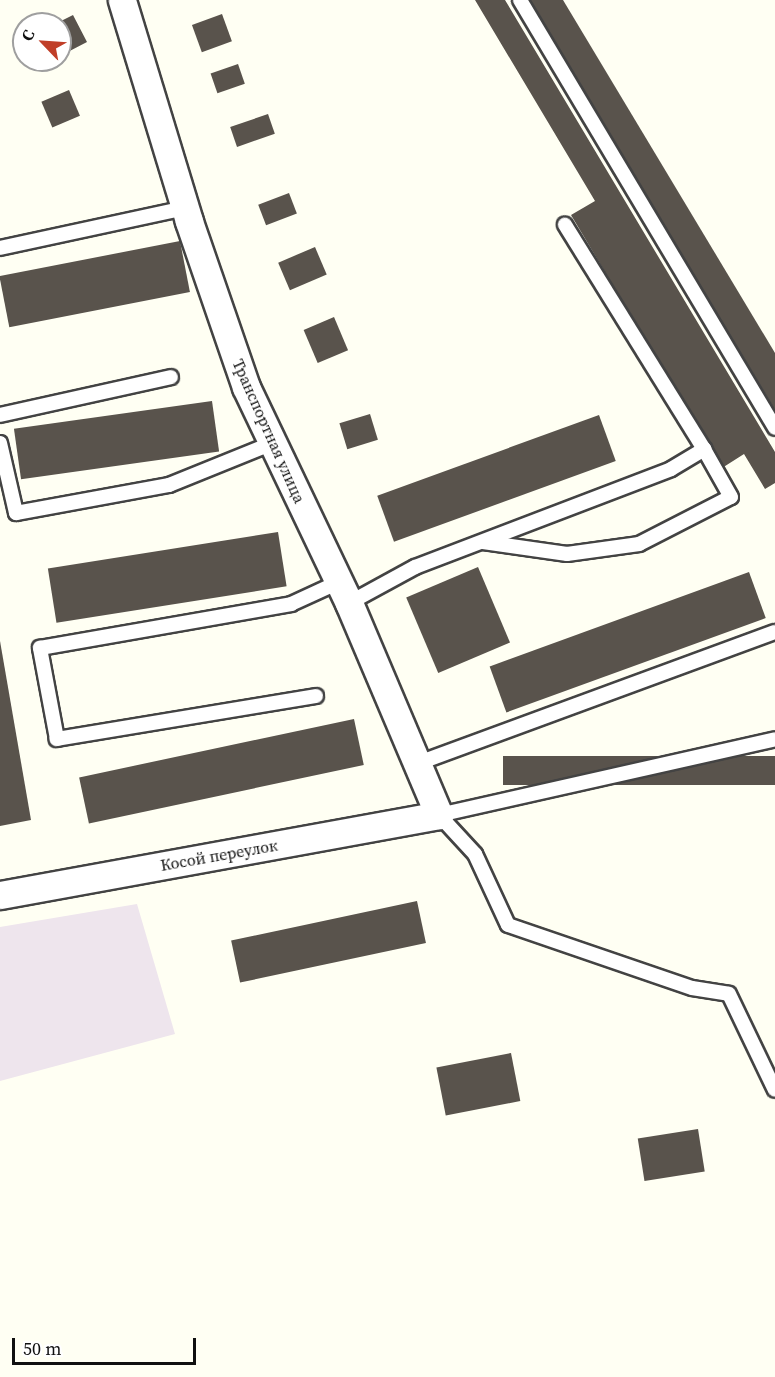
<!DOCTYPE html>
<meta charset="utf-8">
<style>
body{margin:0}
#map{position:relative;width:775px;height:1377px;overflow:hidden;background:#fffff3;font-family:"Source Serif 4",serif}
div>[style]{position:absolute}
.industrial>*{inset:0;background:#eee5ed}
.building>*{inset:0;background:#59534c;transform-origin:0 0}
.roads{filter:drop-shadow(2px 0 #434343) drop-shadow(-2px 0 #434343) drop-shadow(0 2px #434343) drop-shadow(0 -2px #434343)}
.service>*{height:14px;margin:-7px;padding:0 7px;transform-origin:7px;border-radius:7px;background:#fff}
.minor>*{height:27px;margin:-13.5px;padding:0 13.5px;transform-origin:13.5px;border-radius:13.5px;background:#fff}
span{translate:-50% -50%;white-space:nowrap;text-align:center;line-height:1.15;-webkit-text-stroke:6px #fff;paint-order:stroke}
.street-label{font-size:16px;color:#101010}
.north{position:absolute;left:12px;top:12px;width:60px;height:60px;box-sizing:border-box;background:#fff;border:2px solid #9f9f9f;border-radius:50%;rotate:295deg;font-size:16px;font-weight:700;line-height:24px;text-align:center;color:#101010}
.north::after{content:'';display:block;margin:auto;width:21px;height:27px;background:#c03e28;clip-path:polygon(50% 0,100% 100%,50% 72%,0 100%)}
.scale{position:absolute;left:12px;top:1338px;width:184px;height:27px;box-sizing:border-box;border:3px solid #101010;border-top:0;padding-left:8px;font-size:18px;line-height:21px;white-space:nowrap;color:#101010;-webkit-text-stroke:4px #fff;paint-order:stroke}
</style>
<div id="map">
<div class="industrial">
<div style="clip-path:polygon(137px 904px,175px 1034px,0 1081px,0 927px)"></div>
</div>
<div class="building">
<div style="clip-path:polygon(475px 0,505px 0,775px 452px,775px 483px,765px 489px,744px 454px,722px 468px,571px 215px,595px 201px)"></div>
<div style="clip-path:polygon(529px 0,563px 0,775px 353px,775px 410px)"></div>
<div style="left:222px;top:14px;width:29px;height:32px;rotate:70deg"></div>
<div style="clip-path:polygon(73px 15px,87px 42px,60px 56px,60px 24px,55px 24px)"></div>
<div style="left:238px;top:64px;width:21px;height:29px;rotate:71deg"></div>
<div style="left:69px;top:90px;width:28px;height:30px;rotate:67deg"></div>
<div style="left:268px;top:114px;width:21px;height:40px;rotate:71deg"></div>
<div style="left:289px;top:193px;width:22px;height:33px;rotate:69deg"></div>
<div style="left:180px;top:241px;width:52px;height:184px;rotate:79deg"></div>
<div style="left:315px;top:247px;width:30px;height:40px;rotate:67deg"></div>
<div style="left:334px;top:317px;width:36px;height:33px;rotate:67deg"></div>
<div style="left:212px;top:401px;width:51px;height:200px;rotate:82deg"></div>
<div style="left:370px;top:414px;width:27px;height:32px;rotate:73deg"></div>
<div style="left:599px;top:415px;width:49px;height:236px;rotate:70deg"></div>
<div style="left:278px;top:532px;width:55px;height:233px;rotate:81deg"></div>
<div style="left:478px;top:567px;width:82px;height:78px;rotate:67deg"></div>
<div style="left:749px;top:572px;width:49px;height:276px;rotate:70deg"></div>
<div style="clip-path:polygon(0 641px,31px 820px,0 826px)"></div>
<div style="left:354px;top:719px;width:47px;height:281px;rotate:78deg"></div>
<div style="left:775px;top:756px;width:29px;height:272px;rotate:90deg"></div>
<div style="left:417px;top:901px;width:43px;height:190px;rotate:78deg"></div>
<div style="left:511px;top:1053px;width:49px;height:76px;rotate:79deg"></div>
<div style="left:698px;top:1129px;width:43px;height:61px;rotate:81deg"></div>
</div>
<div class="roads">
<div class="service">
<div style="left:520px;top:0;width:498px;rotate:59.2deg"></div>
<div style="left:0;top:248px;width:189px;rotate:-12.2deg"></div>
<div style="left:0;top:415px;width:175px;rotate:-12.5deg"></div>
<div style="left:0;top:443px;width:72px;rotate:77.1deg"></div>
<div style="left:16px;top:513px;width:156px;rotate:-10.4deg"></div>
<div style="left:169px;top:485px;width:112px;rotate:-22deg"></div>
<div style="left:483px;top:542px;width:85px;rotate:8.1deg"></div>
<div style="left:567px;top:554px;width:73px;rotate:-7.9deg"></div>
<div style="left:639px;top:544px;width:103px;rotate:-27.1deg"></div>
<div style="left:731px;top:497px;width:55px;rotate:-119.4deg"></div>
<div style="left:349px;top:603px;width:75px;rotate:-28.6deg"></div>
<div style="left:415px;top:567px;width:274px;rotate:-20.9deg"></div>
<div style="left:671px;top:469px;width:39px;rotate:-31deg"></div>
<div style="left:704px;top:449px;width:264px;rotate:-121.8deg"></div>
<div style="left:316px;top:696px;width:263px;rotate:170.6deg"></div>
<div style="left:57px;top:739px;width:93px;rotate:-100.6deg"></div>
<div style="left:40px;top:648px;width:255px;rotate:-9.9deg"></div>
<div style="left:291px;top:604px;width:53px;rotate:-24.6deg"></div>
<div style="left:416px;top:764px;width:382px;rotate:-20.2deg"></div>
<div style="left:439px;top:815px;width:53px;rotate:47.3deg"></div>
<div style="left:475px;top:854px;width:78px;rotate:65.1deg"></div>
<div style="left:508px;top:925px;width:194px;rotate:18.9deg"></div>
<div style="left:692px;top:988px;width:37px;rotate:9deg"></div>
<div style="left:729px;top:994px;width:106px;rotate:64.4deg"></div>
<div style="left:439px;top:815px;width:344px;rotate:-12.7deg"></div>
</div>
<div class="minor">
<div style="left:0;top:895px;width:446px;rotate:-10.3deg"></div>
<div style="left:439px;top:815px;width:230px;rotate:-113deg"></div>
<div style="left:349px;top:603px;width:239px;rotate:-115.5deg"></div>
<div style="left:246px;top:387px;width:176px;rotate:-109deg"></div>
<div style="left:189px;top:221px;width:231px;rotate:-106.9deg"></div>
</div>
</div>
<div class="street-label">
<span style="left:269px;top:431px;rotate:66deg">Транспортная улица</span>
<span style="left:219px;top:855px;rotate:-10deg">Косой переулок</span>
</div>
<div class="north">С</div>
<div class="scale">50 m</div>
</div>
